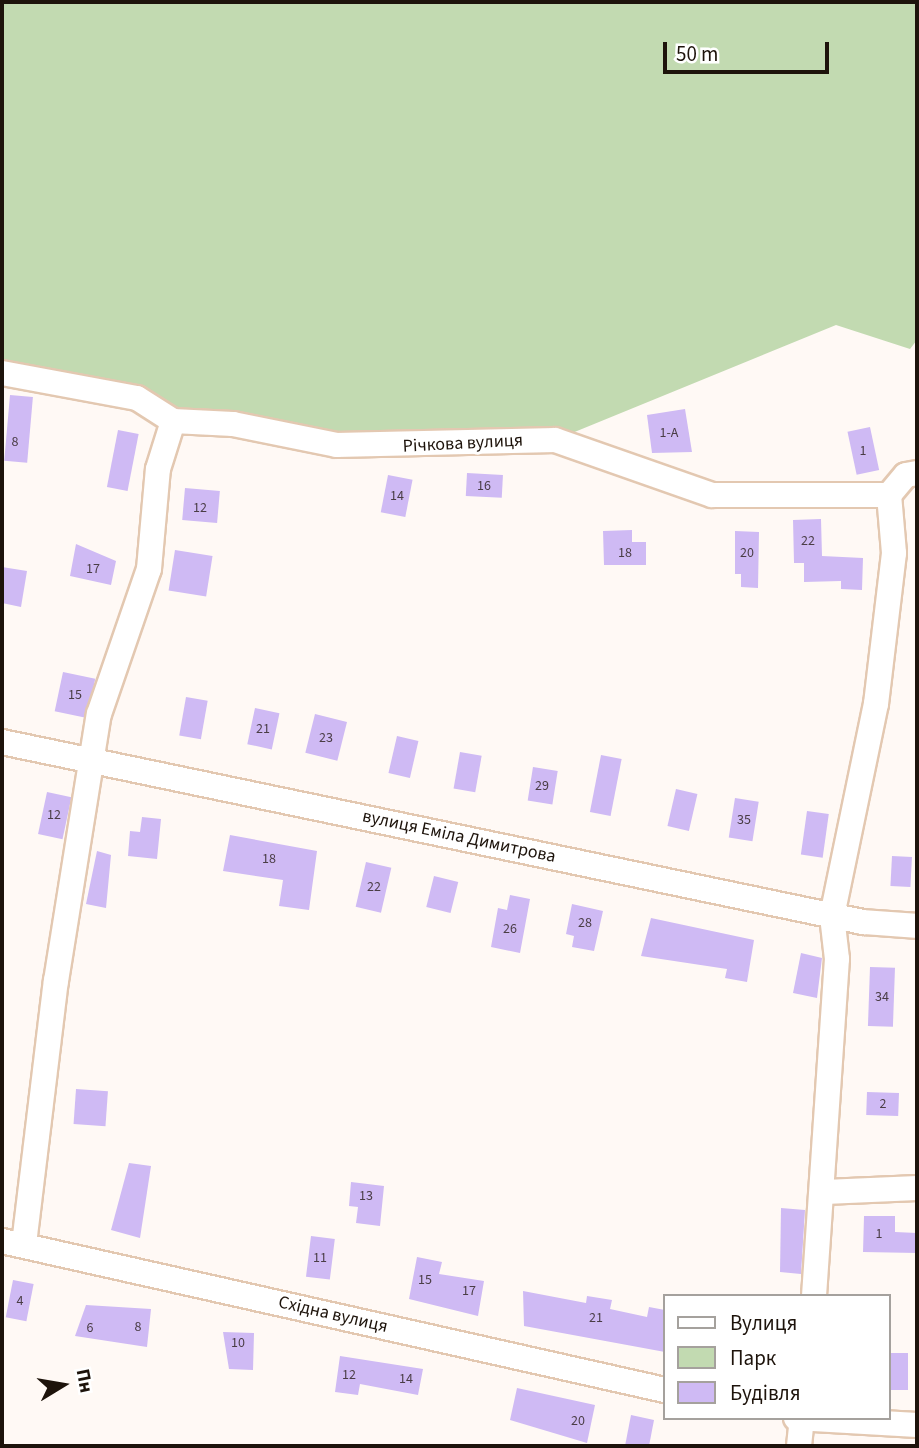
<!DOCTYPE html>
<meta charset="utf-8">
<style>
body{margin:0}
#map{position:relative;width:919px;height:1448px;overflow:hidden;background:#fff9f5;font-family:"Source Sans 3",sans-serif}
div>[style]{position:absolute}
.green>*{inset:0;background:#c2dab1}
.building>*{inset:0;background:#cfbaf4;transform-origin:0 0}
.roads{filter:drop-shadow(2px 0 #e3c8b1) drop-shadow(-2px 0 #e3c8b1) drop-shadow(0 2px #e3c8b1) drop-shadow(0 -2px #e3c8b1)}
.minor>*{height:24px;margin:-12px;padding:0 12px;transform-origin:12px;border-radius:12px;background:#fff}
span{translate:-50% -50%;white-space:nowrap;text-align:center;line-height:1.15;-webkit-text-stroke:6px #fff;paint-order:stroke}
.number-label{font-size:14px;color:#4a3d45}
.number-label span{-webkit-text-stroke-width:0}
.street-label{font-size:18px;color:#1d130b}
.frame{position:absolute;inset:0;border:4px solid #1d130b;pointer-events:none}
.legend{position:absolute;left:663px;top:1294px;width:228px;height:126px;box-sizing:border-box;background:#fff;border:2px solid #a5a19d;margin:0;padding:9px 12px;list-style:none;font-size:21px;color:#1d130b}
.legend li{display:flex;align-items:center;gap:14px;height:35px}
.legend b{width:35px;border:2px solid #a5a19d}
.north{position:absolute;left:28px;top:1350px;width:70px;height:70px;-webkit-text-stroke:5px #fff;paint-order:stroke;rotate:79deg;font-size:19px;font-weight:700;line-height:28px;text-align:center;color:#1d130b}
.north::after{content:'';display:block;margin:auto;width:24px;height:32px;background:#1d130b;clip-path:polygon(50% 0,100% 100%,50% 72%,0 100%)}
.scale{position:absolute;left:663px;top:42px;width:166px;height:32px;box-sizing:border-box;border:4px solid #1d130b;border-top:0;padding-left:9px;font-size:21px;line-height:24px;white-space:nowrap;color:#1d130b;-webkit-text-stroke:5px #fff;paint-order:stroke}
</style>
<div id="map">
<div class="green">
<div style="clip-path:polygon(2px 2px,917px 2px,917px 340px,910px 349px,836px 325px,555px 440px,394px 442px,179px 415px,2px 367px)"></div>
</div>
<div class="building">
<div style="left:10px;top:395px;width:23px;height:66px;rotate:5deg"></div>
<div style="clip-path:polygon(685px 409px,692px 452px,652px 453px,647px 415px)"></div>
<div style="left:870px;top:427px;width:44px;height:23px;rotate:78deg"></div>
<div style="left:118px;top:430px;width:21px;height:58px;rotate:11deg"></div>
<div style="left:467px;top:473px;width:36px;height:23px;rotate:3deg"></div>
<div style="left:388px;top:475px;width:25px;height:38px;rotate:11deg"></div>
<div style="left:185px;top:488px;width:35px;height:32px;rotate:5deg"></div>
<div style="clip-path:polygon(821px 519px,822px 556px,863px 558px,862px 590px,841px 589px,841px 581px,804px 582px,804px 563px,794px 563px,793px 520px)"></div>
<div style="clip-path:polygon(632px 530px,632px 542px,646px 542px,646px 565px,604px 565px,603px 531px)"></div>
<div style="clip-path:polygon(735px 531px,759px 532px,758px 588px,741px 587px,741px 574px,735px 574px)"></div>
<div style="clip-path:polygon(76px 544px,116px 561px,111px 585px,70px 576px)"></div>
<div style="left:175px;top:550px;width:38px;height:41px;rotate:9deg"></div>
<div style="clip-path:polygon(2px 567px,27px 571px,21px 607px,2px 603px)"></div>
<div style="left:63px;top:672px;width:33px;height:40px;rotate:12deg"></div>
<div style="left:186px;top:697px;width:22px;height:39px;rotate:10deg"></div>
<div style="left:255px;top:708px;width:25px;height:37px;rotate:12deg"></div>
<div style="left:315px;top:714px;width:33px;height:40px;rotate:14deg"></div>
<div style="left:397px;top:736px;width:22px;height:38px;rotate:13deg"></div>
<div style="left:460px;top:752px;width:22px;height:37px;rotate:10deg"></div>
<div style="left:601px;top:755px;width:21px;height:58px;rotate:11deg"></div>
<div style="left:533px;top:767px;width:25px;height:34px;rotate:9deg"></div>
<div style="left:676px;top:789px;width:22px;height:38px;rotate:13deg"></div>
<div style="left:47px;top:792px;width:25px;height:43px;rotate:12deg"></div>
<div style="left:735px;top:798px;width:24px;height:40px;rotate:9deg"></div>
<div style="left:807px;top:811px;width:22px;height:44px;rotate:8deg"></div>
<div style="clip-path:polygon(142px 817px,161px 819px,157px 859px,128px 856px,130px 831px,140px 832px)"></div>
<div style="clip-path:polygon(230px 835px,317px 851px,309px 910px,279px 906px,283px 880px,223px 871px)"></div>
<div style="clip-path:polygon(97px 851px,111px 855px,106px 908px,86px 904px)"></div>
<div style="left:892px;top:856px;width:20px;height:30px;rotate:3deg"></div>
<div style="left:366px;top:862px;width:26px;height:46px;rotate:13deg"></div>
<div style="left:434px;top:876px;width:25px;height:32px;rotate:14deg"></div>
<div style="clip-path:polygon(510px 895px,530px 899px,520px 953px,491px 947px,498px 908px,507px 910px)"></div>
<div style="clip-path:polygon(572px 904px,603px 911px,594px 951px,572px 947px,574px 936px,566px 934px)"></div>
<div style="clip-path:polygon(651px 918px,754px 940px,747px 982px,725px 978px,727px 969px,641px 956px)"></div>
<div style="clip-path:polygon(801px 953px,822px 958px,817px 998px,793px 993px)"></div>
<div style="left:870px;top:967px;width:25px;height:59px;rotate:2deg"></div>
<div style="left:76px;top:1089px;width:32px;height:35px;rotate:4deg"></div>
<div style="left:867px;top:1092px;width:32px;height:23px;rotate:2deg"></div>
<div style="clip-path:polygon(129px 1163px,151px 1166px,140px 1238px,111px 1230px)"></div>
<div style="clip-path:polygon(351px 1182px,384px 1186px,380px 1226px,356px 1223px,358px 1207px,349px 1206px)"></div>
<div style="clip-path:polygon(781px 1208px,805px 1210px,801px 1274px,780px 1272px)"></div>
<div style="clip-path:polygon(864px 1216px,895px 1216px,895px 1232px,917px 1233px,917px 1253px,863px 1252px)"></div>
<div style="left:311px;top:1236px;width:24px;height:41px;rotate:7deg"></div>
<div style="clip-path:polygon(417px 1257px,442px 1262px,439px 1274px,484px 1281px,478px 1316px,409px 1299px)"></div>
<div style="left:13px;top:1280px;width:21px;height:38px;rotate:11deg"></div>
<div style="clip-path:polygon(523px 1291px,586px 1303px,587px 1296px,612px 1300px,610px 1309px,647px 1317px,649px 1307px,665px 1310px,665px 1352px,524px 1326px)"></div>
<div style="clip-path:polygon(86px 1305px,151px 1309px,147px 1347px,75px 1336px)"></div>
<div style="clip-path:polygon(223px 1332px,254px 1333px,253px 1370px,229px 1369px)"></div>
<div style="left:889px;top:1353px;width:19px;height:37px"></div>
<div style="clip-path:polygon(340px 1356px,423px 1369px,418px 1395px,360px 1384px,358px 1395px,335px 1392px)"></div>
<div style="clip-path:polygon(517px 1388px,595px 1405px,587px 1443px,510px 1420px)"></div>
<div style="clip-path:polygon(631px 1415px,654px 1420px,649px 1446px,625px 1446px)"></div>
</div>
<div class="roads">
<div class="minor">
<div style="left:2px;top:373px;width:137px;rotate:10.5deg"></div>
<div style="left:137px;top:398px;width:43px;rotate:32.6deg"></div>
<div style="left:173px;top:421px;width:60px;rotate:2.9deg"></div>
<div style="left:233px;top:424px;width:106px;rotate:11.4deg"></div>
<div style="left:337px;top:445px;width:218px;rotate:-1.3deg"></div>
<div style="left:555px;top:440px;width:166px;rotate:19.3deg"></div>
<div style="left:712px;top:495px;width:177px"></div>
<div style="left:889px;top:495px;width:26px;rotate:-50deg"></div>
<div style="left:906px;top:475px;width:11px;rotate:-10deg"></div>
<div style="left:2px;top:742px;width:880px;rotate:11.81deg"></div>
<div style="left:863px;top:922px;width:54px;rotate:4.2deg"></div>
<div style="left:825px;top:1192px;width:92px;rotate:-2.5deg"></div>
<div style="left:2px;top:1241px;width:680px;rotate:12.67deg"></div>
<div style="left:24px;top:1244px;width:265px;rotate:-83.1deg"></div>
<div style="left:56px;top:981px;width:270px;rotate:-80.9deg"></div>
<div style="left:99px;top:714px;width:153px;rotate:-71deg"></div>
<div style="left:149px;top:569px;width:100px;rotate:-84.9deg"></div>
<div style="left:158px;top:469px;width:50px;rotate:-72.6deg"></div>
<div style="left:814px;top:1296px;width:338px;rotate:-86.1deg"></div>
<div style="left:837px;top:959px;width:43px;rotate:-96.6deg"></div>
<div style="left:832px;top:916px;width:217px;rotate:-78.3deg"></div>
<div style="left:876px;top:704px;width:152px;rotate:-83.2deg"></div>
<div style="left:894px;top:553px;width:58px;rotate:-94.9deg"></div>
<div style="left:796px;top:1418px;width:121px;rotate:3.3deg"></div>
<div style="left:799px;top:1446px;width:28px;rotate:-84deg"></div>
</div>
</div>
<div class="number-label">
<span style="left:669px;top:433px">1-А</span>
<span style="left:15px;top:442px">8</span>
<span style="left:863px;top:451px">1</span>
<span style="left:484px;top:486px">16</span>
<span style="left:397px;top:496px">14</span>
<span style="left:200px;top:508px">12</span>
<span style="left:808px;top:541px">22</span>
<span style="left:625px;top:553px">18</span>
<span style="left:747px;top:553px">20</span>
<span style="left:93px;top:569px">17</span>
<span style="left:75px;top:695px">15</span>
<span style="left:263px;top:729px">21</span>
<span style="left:326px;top:738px">23</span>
<span style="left:542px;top:786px">29</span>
<span style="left:54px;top:815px">12</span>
<span style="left:744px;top:820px">35</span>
<span style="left:269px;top:859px">18</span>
<span style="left:374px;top:887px">22</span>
<span style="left:585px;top:923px">28</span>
<span style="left:510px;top:929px">26</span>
<span style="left:882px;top:997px">34</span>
<span style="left:883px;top:1104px">2</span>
<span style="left:366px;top:1196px">13</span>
<span style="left:879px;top:1234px">1</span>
<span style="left:320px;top:1258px">11</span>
<span style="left:425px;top:1280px">15</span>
<span style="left:469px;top:1291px">17</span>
<span style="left:20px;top:1301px">4</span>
<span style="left:596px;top:1318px">21</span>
<span style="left:138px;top:1327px">8</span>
<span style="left:90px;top:1328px">6</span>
<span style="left:238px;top:1343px">10</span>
<span style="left:349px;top:1375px">12</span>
<span style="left:406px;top:1379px">14</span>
<span style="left:578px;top:1421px">20</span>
</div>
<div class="street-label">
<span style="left:463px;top:444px;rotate:-3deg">Річкова вулиця</span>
<span style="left:459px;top:837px;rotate:12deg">вулиця Еміла Димитрова</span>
<span style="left:333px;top:1315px;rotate:13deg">Східна вулиця</span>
</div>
<div class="frame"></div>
<ul class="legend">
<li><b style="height:9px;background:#fff"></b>Вулиця</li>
<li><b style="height:19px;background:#c2dab1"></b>Парк</li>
<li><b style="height:19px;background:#cfbaf4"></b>Будівля</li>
</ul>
<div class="north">Пн</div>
<div class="scale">50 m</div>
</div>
